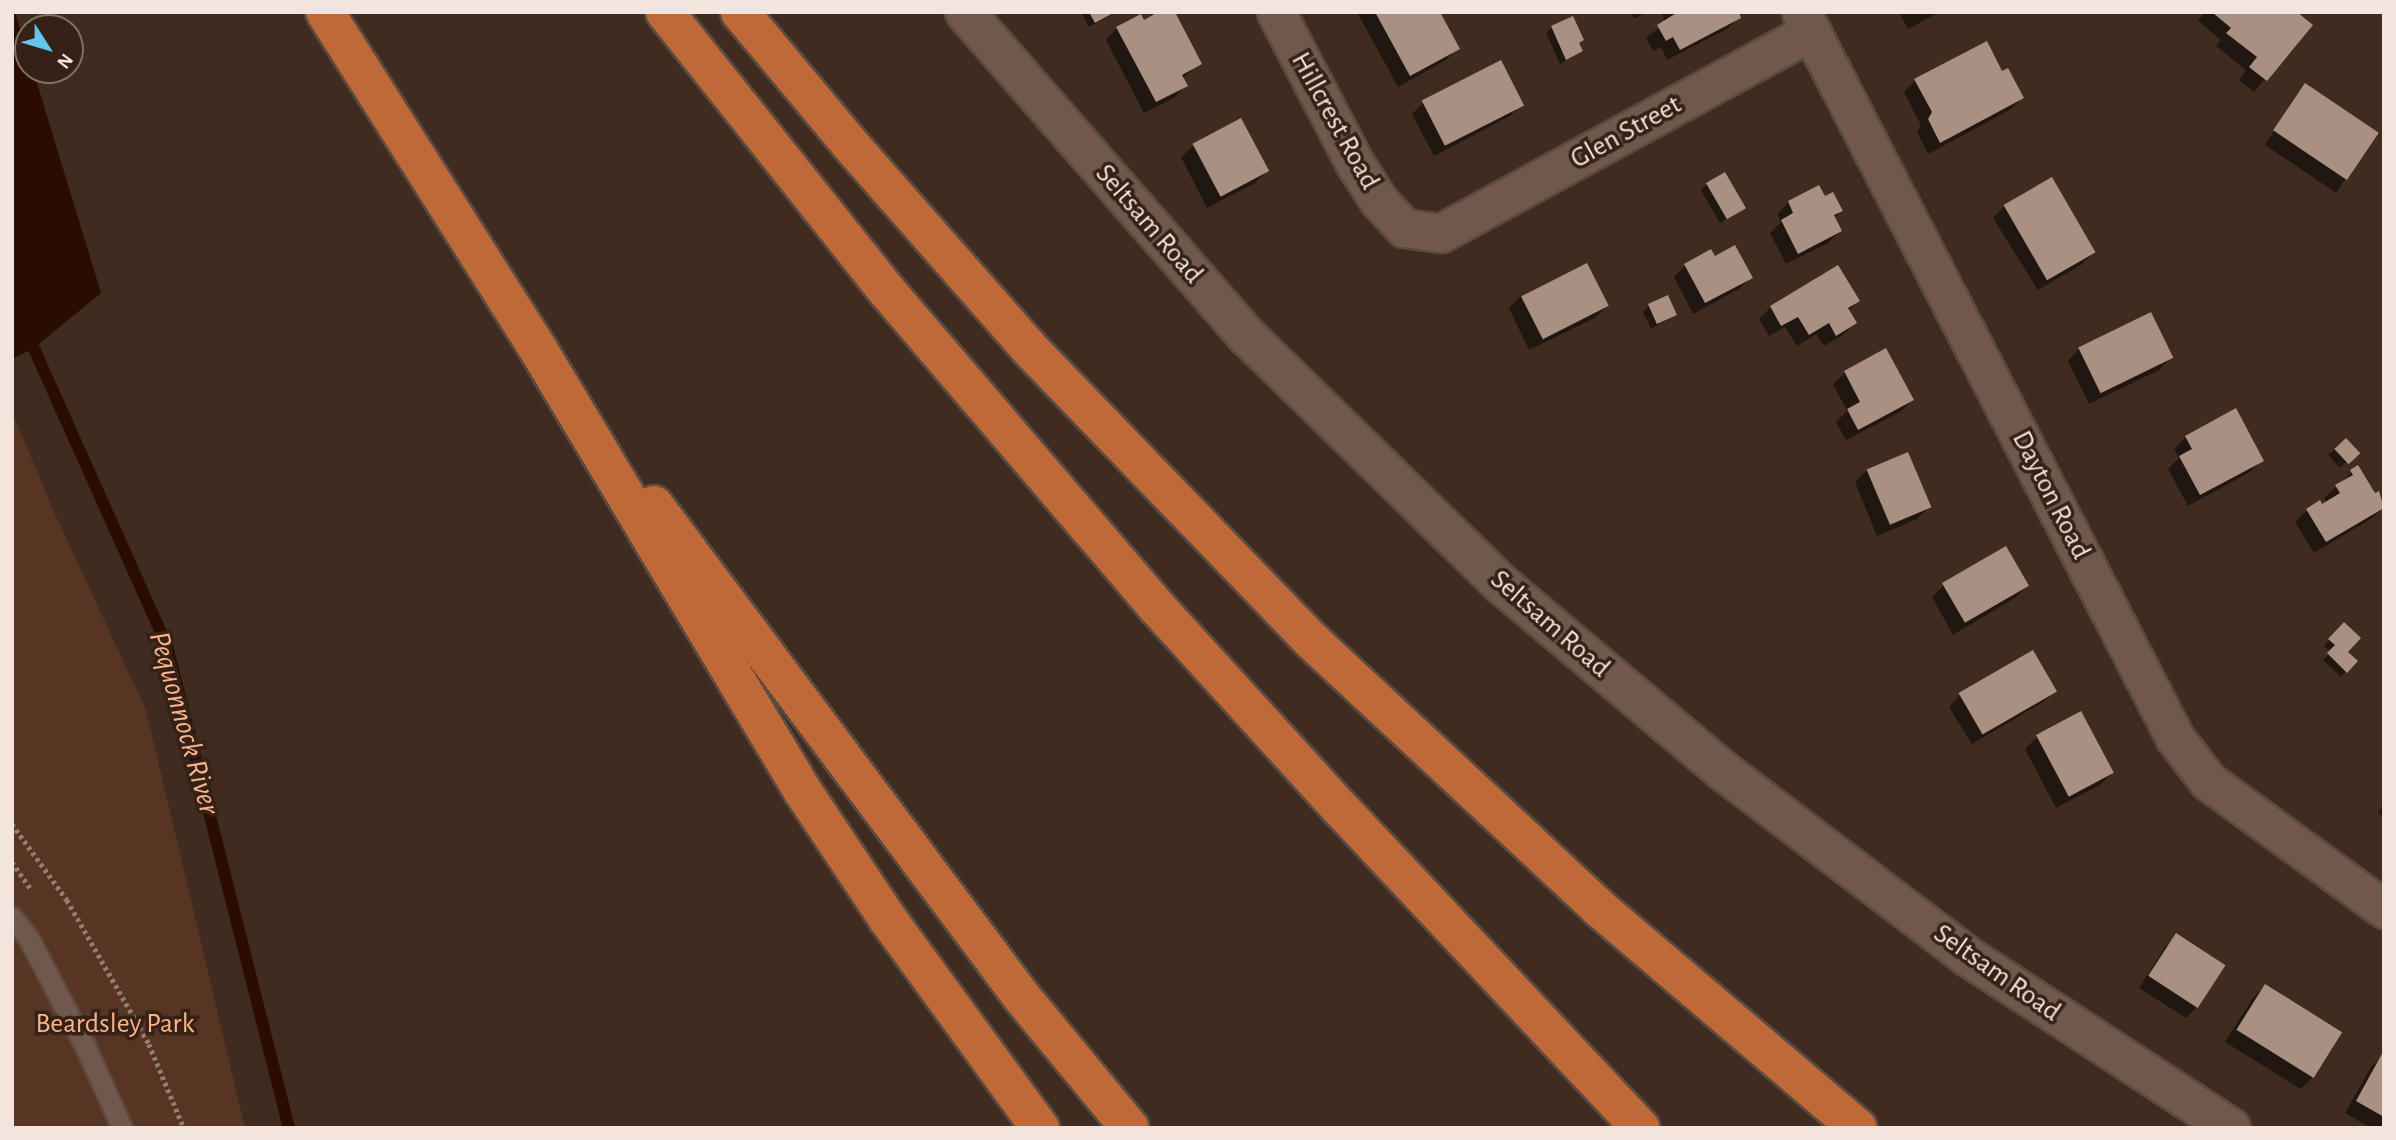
<!DOCTYPE html>
<style>
body{margin:0}
#map{position:relative;width:2396px;height:1140px;overflow:hidden;background:#3f2b20;font-family:"Alegreya Sans",sans-serif}
div>[style]{position:absolute}
.green>*{inset:0;background:#583522}
.water>*{inset:0;background:#2a0c00}
.shadow>*{inset:0;background:#0007;transform-origin:0 0}
.stream>*{height:12px;margin:-6px;padding:0 6px;transform-origin:6px;border-radius:6px;background:#2a0c00}
.building>*{inset:0;background:#a99083;transform-origin:0 0}
.path>*{height:4.5px;margin-top:-2.25px;transform-origin:0;background:repeating-linear-gradient(90deg,#907f76 0 3.5px,transparent 0 7px)}
.roads{filter:drop-shadow(2px 0 #5b4a40) drop-shadow(-2px 0 #5b4a40) drop-shadow(0 2px #5b4a40) drop-shadow(0 -2px #5b4a40)}
.service>*{height:19px;margin:-9.5px;padding:0 9.5px;transform-origin:9.5px;border-radius:9.5px;background:#70594c}
.minor>*{height:37px;margin:-18.5px;padding:0 18.5px;transform-origin:18.5px;border-radius:18.5px;background:#70594c}
.secondary>*{height:38px;margin:-19px;padding:0 19px;transform-origin:19px;border-radius:19px;background:#70594c}
.motorway>*{height:38px;margin:-19px;padding:0 19px;transform-origin:19px;border-radius:19px;background:#be6937}
span{translate:-50% -50%;white-space:nowrap;text-align:center;line-height:1.15;-webkit-text-stroke:7px #352116;paint-order:stroke}
.street-label{font-size:28px;color:#f3e5de}
.park-label{font-size:28px;color:#fcb38c}
.water-label{font-size:30px;color:#fbb38c;font-style:italic}
.frame{position:absolute;inset:0;border:14px solid #f3e5de;pointer-events:none}
.north{position:absolute;left:14px;top:14px;width:70px;height:70px;box-sizing:border-box;background:#352116;border:2px solid #816f66;border-radius:50%;rotate:127deg;font-size:19px;font-weight:700;line-height:28px;text-align:center;color:#f3e5de}
.north::after{content:'';display:block;margin:auto;width:24px;height:32px;background:#65c5ee;clip-path:polygon(50% 0,100% 100%,50% 72%,0 100%)}
</style>
<div id="map">
<div class="green">
<div style="clip-path:polygon(12px 412px,55px 514px,146px 710px,245px 1128px,12px 1128px)"></div>
</div>
<div class="water">
<div style="clip-path:polygon(12px 12px,15px 12px,28px 54px,28px 70px,33px 70px,101px 293px,34px 348px,12px 359px)"></div>
</div>
<div class="shadow">
<div style="clip-path:polygon(1081px 12px,1117px 12px,1089px 27px)"></div>
<div style="clip-path:polygon(1357px 12px,1438px 12px,1458px 48px,1446px 60px,1398px 87px)"></div>
<div style="clip-path:polygon(1631px 12px,1647px 12px,1634px 19px)"></div>
<div style="clip-path:polygon(1662px 12px,1737px 12px,1739px 17px,1727px 29px,1667px 60px,1661px 47px,1653px 51px,1646px 38px,1665px 23px)"></div>
<div style="clip-path:polygon(1899px 12px,1940px 12px,1908px 29px)"></div>
<div style="clip-path:polygon(2205px 12px,2295px 12px,2310px 25px,2254px 92px,2239px 80px,2246px 70px,2216px 46px,2221px 40px,2198px 21px)"></div>
<div style="clip-path:polygon(1143px 22px,1200px 63px,1182px 79px,1185px 86px,1174px 98px,1144px 113px,1106px 40px,1117px 28px)"></div>
<div style="clip-path:polygon(1552px 27px,1577px 45px,1581px 51px,1560px 64px,1546px 33px)"></div>
<div style="clip-path:polygon(2002px 73px,2022px 98px,2010px 110px,1928px 154px,1917px 132px,1921px 125px,1904px 92px,1915px 80px)"></div>
<div style="left:2305px;top:85px;width:86px;height:72px;rotate:34deg"></div>
<div style="clip-path:polygon(1424px 102px,1522px 104px,1510px 116px,1434px 156px,1412px 114px)"></div>
<div style="clip-path:polygon(1241px 120px,1267px 171px,1255px 183px,1207px 208px,1181px 157px,1193px 146px)"></div>
<div style="clip-path:polygon(1707px 184px,1744px 207px,1720px 223px,1701px 190px)"></div>
<div style="clip-path:polygon(1824px 198px,1841px 211px,1834px 218px,1840px 231px,1828px 243px,1786px 264px,1770px 233px,1781px 222px,1777px 214px,1789px 202px)"></div>
<div style="clip-path:polygon(2005px 206px,2093px 253px,2081px 265px,2038px 290px,1993px 218px)"></div>
<div style="clip-path:polygon(1686px 265px,1750px 278px,1739px 289px,1693px 314px,1674px 277px)"></div>
<div style="clip-path:polygon(1521px 296px,1607px 306px,1595px 318px,1529px 350px,1509px 308px)"></div>
<div style="clip-path:polygon(1858px 301px,1848px 311px,1855px 323px,1843px 335px,1824px 346px,1816px 334px,1797px 346px,1785px 327px,1769px 336px,1759px 319px,1771px 307px)"></div>
<div style="clip-path:polygon(1649px 306px,1675px 315px,1651px 329px,1643px 312px)"></div>
<div style="clip-path:polygon(2079px 349px,2171px 358px,2159px 370px,2089px 404px,2068px 361px)"></div>
<div style="clip-path:polygon(1885px 350px,1912px 400px,1900px 412px,1846px 440px,1836px 422px,1847px 411px,1833px 384px,1845px 373px)"></div>
<div style="clip-path:polygon(2186px 437px,2262px 460px,2250px 472px,2188px 506px,2168px 469px,2179px 458px,2174px 449px)"></div>
<div style="left:2346px;top:440px;width:17px;height:23px;rotate:50deg"></div>
<div style="clip-path:polygon(2357px 468px,2374px 496px,2379px 493px,2384px 507px,2374px 517px,2314px 553px,2295px 522px,2307px 510px,2327px 503px,2324px 498px)"></div>
<div style="clip-path:polygon(1867px 470px,1929px 507px,1917px 519px,1877px 536px,1855px 482px)"></div>
<div style="clip-path:polygon(1944px 585px,2027px 586px,2015px 598px,1953px 635px,1932px 597px)"></div>
<div style="clip-path:polygon(2344px 624px,2345px 653px,2355px 661px,2341px 677px,2323px 660px,2331px 652px,2324px 646px)"></div>
<div style="clip-path:polygon(2055px 691px,2043px 702px,1972px 744px,1949px 707px,1960px 695px)"></div>
<div style="clip-path:polygon(2037px 737px,2112px 773px,2100px 785px,2056px 808px,2025px 749px)"></div>
<div style="clip-path:polygon(2384px 803px,2384px 817px,2378px 813px)"></div>
<div style="clip-path:polygon(2177px 935px,2198px 1006px,2186px 1018px,2139px 988px,2165px 947px)"></div>
<div style="clip-path:polygon(2265px 986px,2313px 1077px,2301px 1089px,2225px 1042px,2253px 998px)"></div>
<div style="clip-path:polygon(2382px 1056px,2384px 1128px,2371px 1128px,2345px 1113px,2371px 1067px)"></div>
</div>
<div class="stream">
<div style="left:27px;top:333px;width:343px;rotate:65.9deg"></div>
<div style="left:167px;top:646px;width:497px;rotate:75.8deg"></div>
</div>
<div class="building">
<div style="clip-path:polygon(1089px 12px,1115px 12px,1095px 23px)"></div>
<div style="clip-path:polygon(1158px 12px,1175px 12px,1202px 64px,1182px 75px,1188px 86px,1156px 102px,1116px 27px,1141px 14px,1144px 20px)"></div>
<div style="clip-path:polygon(1375px 12px,1440px 12px,1460px 49px,1410px 76px)"></div>
<div style="clip-path:polygon(1678px 12px,1739px 12px,1741px 18px,1680px 50px,1673px 37px,1666px 41px,1657px 25px)"></div>
<div style="clip-path:polygon(2212px 12px,2297px 12px,2313px 25px,2267px 81px,2249px 67px,2257px 57px,2226px 33px,2231px 28px)"></div>
<div style="clip-path:polygon(1573px 16px,1584px 40px,1579px 43px,1583px 51px,1566px 60px,1551px 26px)"></div>
<div style="clip-path:polygon(1987px 41px,2002px 71px,2008px 68px,2024px 98px,1940px 143px,1928px 119px,1932px 112px,1914px 79px)"></div>
<div style="left:1501px;top:60px;width:51px;height:89px;rotate:63deg"></div>
<div style="left:2305px;top:83px;width:89px;height:57px;rotate:34deg"></div>
<div style="left:1241px;top:118px;width:60px;height:55px;rotate:62deg"></div>
<div style="left:1725px;top:172px;width:42px;height:22px;rotate:60deg"></div>
<div style="left:2052px;top:177px;width:87px;height:56px;rotate:60deg"></div>
<div style="clip-path:polygon(1819px 185px,1825px 196px,1833px 192px,1843px 211px,1834px 215px,1842px 231px,1798px 254px,1781px 220px,1793px 213px,1788px 201px)"></div>
<div style="clip-path:polygon(1735px 245px,1753px 278px,1705px 303px,1684px 264px,1711px 249px,1715px 256px)"></div>
<div style="left:1587px;top:263px;width:48px;height:74px;rotate:63deg"></div>
<div style="clip-path:polygon(1838px 265px,1860px 301px,1848px 308px,1857px 323px,1836px 336px,1829px 323px,1809px 335px,1798px 317px,1781px 326px,1770px 306px)"></div>
<div style="left:1668px;top:295px;width:22px;height:22px;rotate:66deg"></div>
<div style="left:2151px;top:312px;width:51px;height:81px;rotate:64deg"></div>
<div style="clip-path:polygon(1886px 348px,1914px 400px,1858px 430px,1847px 409px,1860px 402px,1844px 371px)"></div>
<div style="clip-path:polygon(2236px 408px,2264px 461px,2200px 495px,2179px 456px,2192px 449px,2185px 436px)"></div>
<div style="left:2346px;top:438px;width:21px;height:16px;rotate:47deg"></div>
<div style="left:1908px;top:452px;width:60px;height:45px;rotate:67deg"></div>
<div style="clip-path:polygon(2358px 465px,2375px 493px,2379px 491px,2384px 508px,2326px 542px,2306px 509px,2320px 500px,2322px 504px,2340px 493px,2335px 485px,2353px 475px,2350px 470px)"></div>
<div style="left:2006px;top:546px;width:46px;height:74px;rotate:60deg"></div>
<div style="clip-path:polygon(2344px 622px,2361px 638px,2348px 652px,2358px 661px,2347px 673px,2327px 653px,2335px 645px,2328px 639px)"></div>
<div style="left:2033px;top:650px;width:48px;height:86px;rotate:60deg"></div>
<div style="left:2081px;top:711px;width:70px;height:51px;rotate:62deg"></div>
<div style="left:2176px;top:933px;width:59px;height:51px;rotate:33deg"></div>
<div style="left:2265px;top:984px;width:91px;height:54px;rotate:32deg"></div>
<div style="clip-path:polygon(2384px 1050px,2384px 1117px,2356px 1101px)"></div>
</div>
<div class="path">
<div style="left:12px;top:824px;width:94px;rotate:54.1deg"></div>
<div style="left:67px;top:900px;width:166px;rotate:60.3deg"></div>
<div style="left:149px;top:1044px;width:91px;rotate:67.4deg"></div>
<div style="left:12px;top:862px;width:35px;rotate:55deg"></div>
</div>
<div class="roads">
<div class="service">
<div style="left:12px;top:917px;width:28px;rotate:52deg"></div>
<div style="left:29px;top:939px;width:123px;rotate:62.4deg"></div>
<div style="left:86px;top:1048px;width:88px;rotate:65.8deg"></div>
</div>
<div class="minor">
<div style="left:1276px;top:12px;width:169px;rotate:62.5deg"></div>
<div style="left:1354px;top:162px;width:46px;rotate:57.3deg"></div>
<div style="left:1379px;top:201px;width:37px;rotate:47deg"></div>
<div style="left:1404px;top:228px;width:37px;rotate:8deg"></div>
<div style="left:1441px;top:233px;width:422px;rotate:-28.6deg"></div>
<div style="left:1801px;top:12px;width:817px;rotate:62.74deg"></div>
<div style="left:2175px;top:738px;width:54px;rotate:52.5deg"></div>
<div style="left:2208px;top:781px;width:218px;rotate:36deg"></div>
</div>
<div class="secondary">
<div style="left:965px;top:12px;width:431px;rotate:49deg"></div>
<div style="left:1248px;top:337px;width:352px;rotate:44.3deg"></div>
<div style="left:1500px;top:583px;width:289px;rotate:40.1deg"></div>
<div style="left:1721px;top:769px;width:309px;rotate:37.2deg"></div>
<div style="left:1967px;top:956px;width:315px;rotate:33.1deg"></div>
</div>
<div class="motorway">
<div style="left:325px;top:12px;width:399px;rotate:57.7deg"></div>
<div style="left:538px;top:349px;width:514px;rotate:59.09deg"></div>
<div style="left:802px;top:790px;width:154px;rotate:56.4deg"></div>
<div style="left:887px;top:918px;width:260px;rotate:53.9deg"></div>
<div style="left:665px;top:12px;width:357px;rotate:51.5deg"></div>
<div style="left:887px;top:291px;width:414px;rotate:49.5deg"></div>
<div style="left:1156px;top:606px;width:273px;rotate:47.7deg"></div>
<div style="left:1340px;top:808px;width:439px;rotate:46.8deg"></div>
<div style="left:740px;top:12px;width:170px;rotate:50.2deg"></div>
<div style="left:849px;top:143px;width:271px;rotate:48.7deg"></div>
<div style="left:1028px;top:347px;width:409px;rotate:46deg"></div>
<div style="left:1312px;top:641px;width:391px;rotate:42.9deg"></div>
<div style="left:1598px;top:907px;width:341px;rotate:40.4deg"></div>
<div style="left:654px;top:505px;width:613px;rotate:53.22deg"></div>
<div style="left:1021px;top:996px;width:171px;rotate:50.5deg"></div>
</div>
</div>
<div class="street-label">
<span style="left:1335px;top:121px;rotate:61deg">Hillcrest Road</span>
<span style="left:1626px;top:132px;rotate:-29deg">Glen Street</span>
<span style="left:1149px;top:224px;rotate:49deg">Seltsam Road</span>
<span style="left:2051px;top:495px;rotate:63deg">Dayton Road</span>
<span style="left:1550px;top:624px;rotate:41deg">Seltsam Road</span>
<span style="left:1997px;top:973px;rotate:35deg">Seltsam Road</span>
</div>
<div class="park-label">
<span style="left:115px;top:1024px">Beardsley Park</span>
</div>
<div class="water-label">
<span style="left:184px;top:723px;rotate:74deg">Pequonnock River</span>
</div>
<div class="frame"></div>
<div class="north">N</div>
</div>
